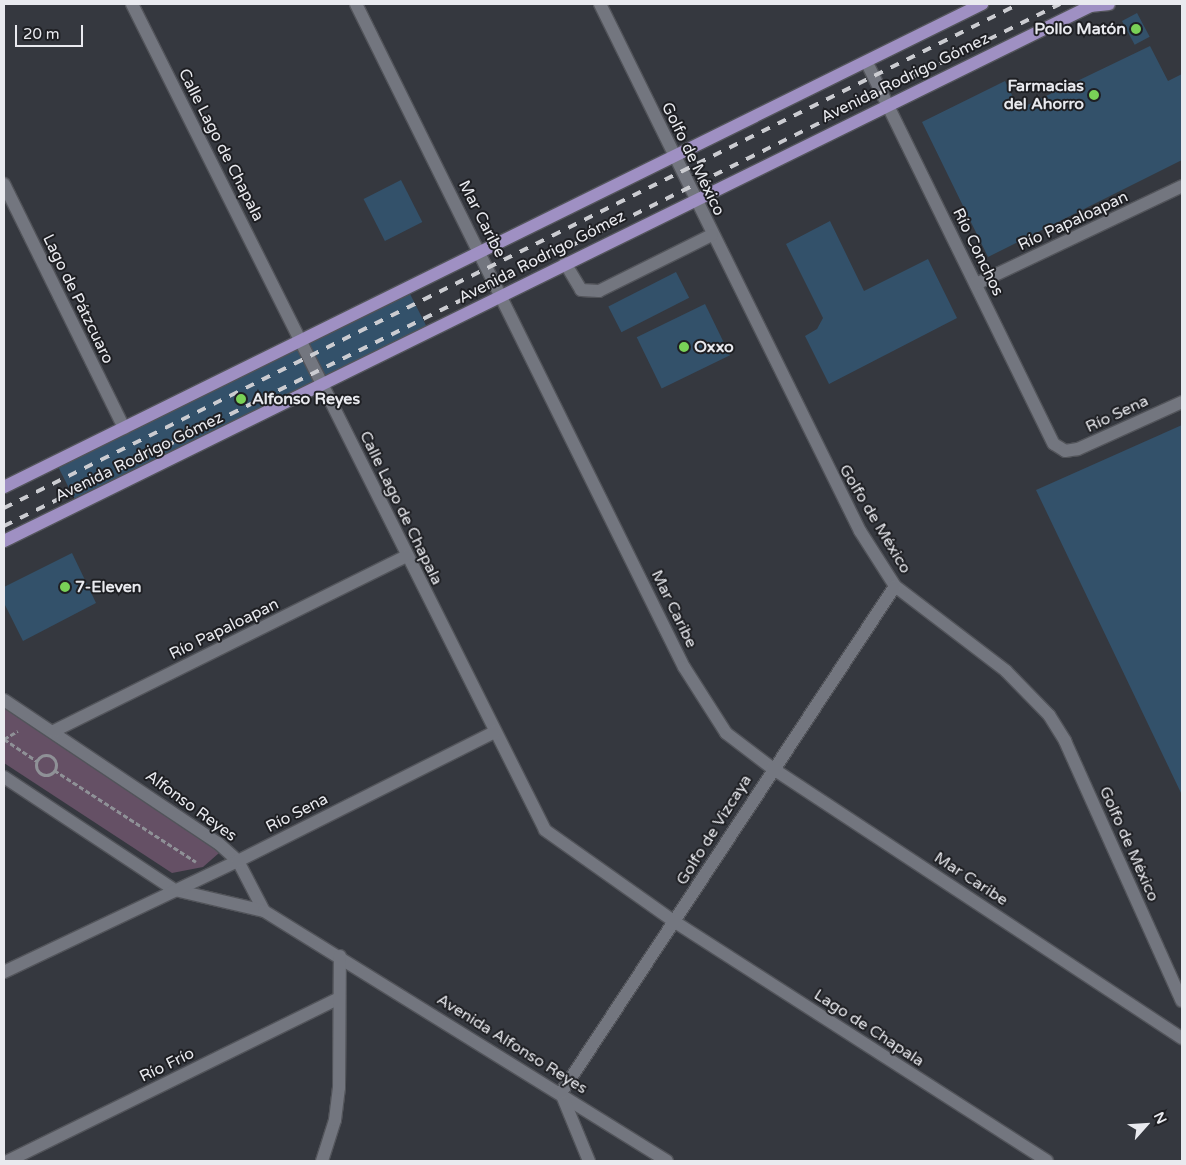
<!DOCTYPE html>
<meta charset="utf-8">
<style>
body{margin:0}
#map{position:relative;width:1186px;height:1165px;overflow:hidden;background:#35383f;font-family:"Varela Round",sans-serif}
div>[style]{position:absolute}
.green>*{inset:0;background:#655065}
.building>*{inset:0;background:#33516a;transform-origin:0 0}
.path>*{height:3px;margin-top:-1.5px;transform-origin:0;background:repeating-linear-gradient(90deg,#8f9197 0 5px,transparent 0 7.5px)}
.path>.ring{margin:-1.5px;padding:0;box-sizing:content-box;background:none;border:3px solid #8f9197;border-radius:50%}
.roads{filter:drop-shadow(1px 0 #52545a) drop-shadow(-1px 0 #52545a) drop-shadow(0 1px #52545a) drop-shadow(0 -1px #52545a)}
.minor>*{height:12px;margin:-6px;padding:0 6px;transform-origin:6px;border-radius:6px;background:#73767f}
.major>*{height:12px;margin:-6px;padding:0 6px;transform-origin:6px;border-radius:6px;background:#9f90c3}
.rail>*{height:4px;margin-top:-2px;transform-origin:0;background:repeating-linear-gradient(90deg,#cbccd1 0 9px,transparent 0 18px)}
.dots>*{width:14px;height:14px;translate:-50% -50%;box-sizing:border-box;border:2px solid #1e1f23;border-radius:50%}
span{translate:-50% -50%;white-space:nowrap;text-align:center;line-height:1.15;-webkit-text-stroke:4px #1e1f23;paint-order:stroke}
.poi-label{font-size:16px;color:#e9eaef;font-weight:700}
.right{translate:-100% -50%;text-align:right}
.left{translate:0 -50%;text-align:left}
.street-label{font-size:16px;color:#e9eaef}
.frame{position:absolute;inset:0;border:5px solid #e9eaef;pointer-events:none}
.north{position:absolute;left:1121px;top:1100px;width:50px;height:50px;-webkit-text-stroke:4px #1e1f23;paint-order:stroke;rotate:64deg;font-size:14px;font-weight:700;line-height:20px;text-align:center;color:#e9eaef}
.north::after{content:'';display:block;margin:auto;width:18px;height:22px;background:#e9eaef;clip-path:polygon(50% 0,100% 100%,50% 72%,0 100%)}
.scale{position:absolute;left:15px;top:25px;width:68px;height:22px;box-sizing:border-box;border:2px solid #e9eaef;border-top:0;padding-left:6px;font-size:15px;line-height:18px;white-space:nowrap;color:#e9eaef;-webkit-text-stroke:4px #1e1f23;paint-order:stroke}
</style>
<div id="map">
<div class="green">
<div style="clip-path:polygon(4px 706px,200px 834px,219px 853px,203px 867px,172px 873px,4px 763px)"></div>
</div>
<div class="building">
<div style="left:1137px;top:13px;width:27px;height:17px;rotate:62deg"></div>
<div style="clip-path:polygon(1150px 46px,1168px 81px,1182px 74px,1182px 160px,988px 257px,922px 122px,1005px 81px,1019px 109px)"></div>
<div style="left:401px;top:180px;width:47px;height:42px;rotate:63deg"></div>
<div style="clip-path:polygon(830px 221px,864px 291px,928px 259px,957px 318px,829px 384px,805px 336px,817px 329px,823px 318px,786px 244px)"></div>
<div style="left:676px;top:272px;width:29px;height:76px;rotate:63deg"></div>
<div style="left:408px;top:290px;width:48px;height:392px;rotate:63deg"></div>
<div style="left:705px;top:304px;width:57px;height:76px;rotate:64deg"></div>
<div style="clip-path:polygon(1182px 425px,1182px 795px,1036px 490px)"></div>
<div style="clip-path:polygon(72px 553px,96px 603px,23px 641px,4px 603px,4px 587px)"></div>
</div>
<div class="path">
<div style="left:4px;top:739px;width:40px;rotate:34deg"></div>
<div style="left:4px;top:739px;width:16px;rotate:-30deg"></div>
<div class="ring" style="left:36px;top:755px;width:17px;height:17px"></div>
<div style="left:54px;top:770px;width:169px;rotate:32.9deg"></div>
</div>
<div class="roads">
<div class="minor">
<div style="left:132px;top:4px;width:923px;rotate:63.43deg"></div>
<div style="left:545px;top:830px;width:159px;rotate:35.3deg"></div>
<div style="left:675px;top:922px;width:442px;rotate:32.7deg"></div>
<div style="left:356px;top:4px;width:740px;rotate:63.68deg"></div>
<div style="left:684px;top:667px;width:78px;rotate:57.5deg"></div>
<div style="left:726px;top:733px;width:58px;rotate:37.3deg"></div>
<div style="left:772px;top:768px;width:491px;rotate:33.4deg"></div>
<div style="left:600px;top:4px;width:588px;rotate:63.74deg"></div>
<div style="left:860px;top:531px;width:65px;rotate:57.5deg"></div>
<div style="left:895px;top:586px;width:140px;rotate:37.4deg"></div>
<div style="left:1006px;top:671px;width:62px;rotate:45.7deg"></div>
<div style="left:1049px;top:715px;width:31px;rotate:58deg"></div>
<div style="left:1065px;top:741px;width:285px;rotate:65.8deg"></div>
<div style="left:867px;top:63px;width:424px;rotate:63.9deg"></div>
<div style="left:1054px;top:444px;width:13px;rotate:32deg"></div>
<div style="left:1065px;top:451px;width:13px;rotate:-9deg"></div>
<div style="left:1078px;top:449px;width:114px;rotate:-24.3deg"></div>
<div style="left:4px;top:184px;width:272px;rotate:63.8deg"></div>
<div style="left:565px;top:263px;width:31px;rotate:59deg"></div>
<div style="left:581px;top:290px;width:18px;rotate:3deg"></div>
<div style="left:599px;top:291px;width:126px;rotate:-26.4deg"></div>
<div style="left:976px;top:284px;width:228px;rotate:-25.4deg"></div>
<div style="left:4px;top:700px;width:257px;rotate:33.8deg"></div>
<div style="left:218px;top:843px;width:27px;rotate:42deg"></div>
<div style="left:238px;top:861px;width:56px;rotate:62.5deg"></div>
<div style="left:54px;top:731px;width:394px;rotate:-26.4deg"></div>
<div style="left:4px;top:777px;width:205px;rotate:33.5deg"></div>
<div style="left:175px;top:890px;width:91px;rotate:13.3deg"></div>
<div style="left:264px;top:911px;width:474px;rotate:31.8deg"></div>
<div style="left:4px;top:972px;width:259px;rotate:-25.4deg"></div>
<div style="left:238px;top:861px;width:287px;rotate:-26.7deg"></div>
<div style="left:8px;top:1161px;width:369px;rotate:-26.2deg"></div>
<div style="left:322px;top:1161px;width:43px;rotate:-72.4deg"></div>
<div style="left:335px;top:1120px;width:32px;rotate:-83deg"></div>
<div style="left:339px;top:1088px;width:132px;rotate:-89.6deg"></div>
<div style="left:589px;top:1161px;width:74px;rotate:-112.4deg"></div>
<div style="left:561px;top:1093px;width:607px;rotate:-56.62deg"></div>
</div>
<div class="major">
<div style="left:1091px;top:6px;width:18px;rotate:-6deg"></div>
<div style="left:4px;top:487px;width:1091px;rotate:-26.28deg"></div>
<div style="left:4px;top:541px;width:1216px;rotate:-26.21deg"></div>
</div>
</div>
<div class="rail">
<div style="left:4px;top:508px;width:1133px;rotate:-26.41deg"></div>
<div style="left:4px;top:526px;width:1178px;rotate:-26.3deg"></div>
</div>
<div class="dots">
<div style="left:1136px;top:29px;background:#79d157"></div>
<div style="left:1094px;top:95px;background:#79d157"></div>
<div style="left:684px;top:347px;background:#79d157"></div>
<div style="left:241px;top:399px;background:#79d157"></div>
<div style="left:65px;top:587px;background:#79d157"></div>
</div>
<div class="poi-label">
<span class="right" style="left:1126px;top:29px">Pollo Matón</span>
<span class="right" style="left:1084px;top:95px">Farmacias<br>del Ahorro</span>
<span class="left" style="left:694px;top:347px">Oxxo</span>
<span class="left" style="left:252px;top:399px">Alfonso Reyes</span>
<span class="left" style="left:75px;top:587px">7-Eleven</span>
</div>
<div class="street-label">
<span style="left:905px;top:78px;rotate:-26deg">Avenida Rodrigo Gómez</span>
<span style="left:221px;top:145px;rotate:63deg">Calle Lago de Chapala</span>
<span style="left:693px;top:159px;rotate:64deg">Golfo de México</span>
<span style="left:482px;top:219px;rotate:63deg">Mar Caribe</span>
<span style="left:1073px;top:221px;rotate:-25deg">Río Papaloapan</span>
<span style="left:978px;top:252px;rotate:64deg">Río Conchos</span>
<span style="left:542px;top:257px;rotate:-27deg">Avenida Rodrigo Gómez</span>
<span style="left:78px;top:299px;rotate:64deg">Lago de Pátzcuaro</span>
<span style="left:1117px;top:414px;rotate:-25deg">Río Sena</span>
<span style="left:139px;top:457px;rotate:-26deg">Avenida Rodrigo Gómez</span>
<span style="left:401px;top:508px;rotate:64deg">Calle Lago de Chapala</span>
<span style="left:875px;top:519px;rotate:59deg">Golfo de México</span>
<span style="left:674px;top:609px;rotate:64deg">Mar Caribe</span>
<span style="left:224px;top:629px;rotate:-26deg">Río Papaloapan</span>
<span style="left:191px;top:806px;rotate:36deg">Alfonso Reyes</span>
<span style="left:297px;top:813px;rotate:-27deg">Río Sena</span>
<span style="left:714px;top:830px;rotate:-58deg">Golfo de Vizcaya</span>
<span style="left:1129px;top:844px;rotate:66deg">Golfo de México</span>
<span style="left:971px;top:879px;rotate:33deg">Mar Caribe</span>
<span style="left:869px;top:1028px;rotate:33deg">Lago de Chapala</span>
<span style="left:512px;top:1044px;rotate:32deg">Avenida Alfonso Reyes</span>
<span style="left:167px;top:1065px;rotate:-26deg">Río Frío</span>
</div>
<div class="frame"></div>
<div class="north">N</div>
<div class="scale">20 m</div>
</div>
